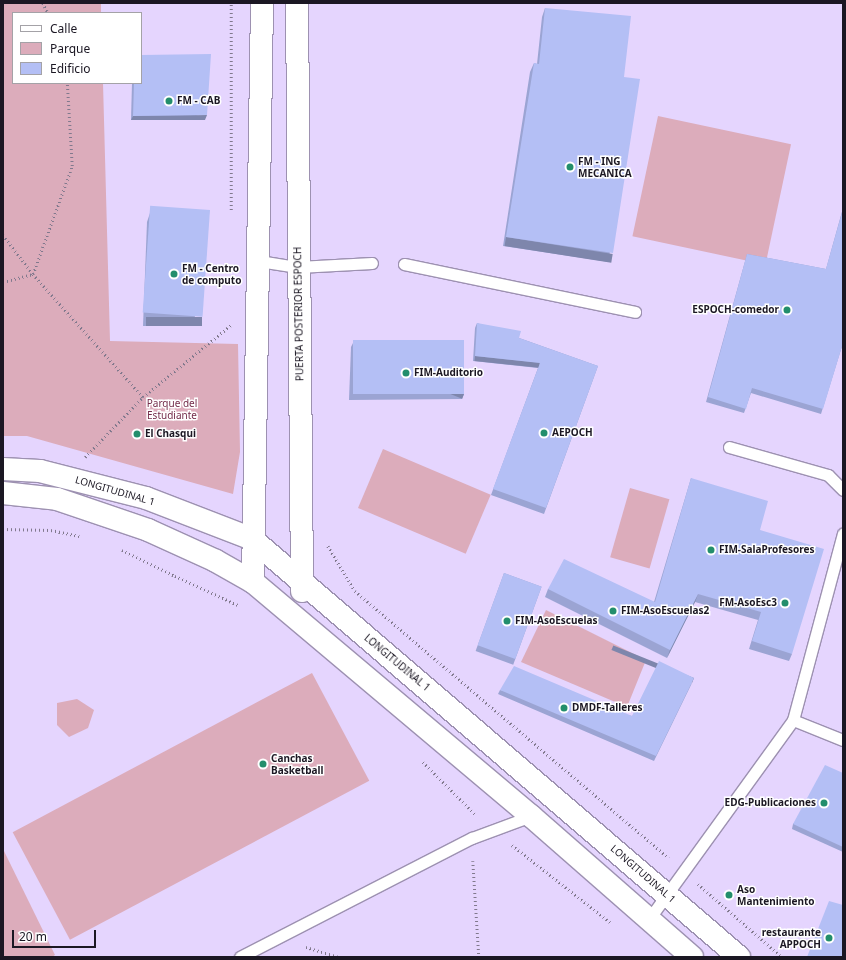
<!DOCTYPE html>
<style>
body{margin:0}
#map{position:relative;width:846px;height:960px;overflow:hidden;background:#eee3ff;font-family:"Noto Sans",sans-serif}
div>[style]{position:absolute}
.built>*{inset:0;background:#e5d5fe}
.green>*{inset:0;background:#dcacbb;transform-origin:0 0}
.path>*{height:2.5px;margin-top:-1.25px;transform-origin:0;background:repeating-linear-gradient(90deg,#81798d 0 1px,transparent 0 4px)}
.roads{filter:drop-shadow(1px 0 #9d91b1) drop-shadow(-1px 0 #9d91b1) drop-shadow(0 1px #9d91b1) drop-shadow(0 -1px #9d91b1)}
.lane>*{height:11px;margin:-5.5px;padding:0 5.5px;transform-origin:5.5px;border-radius:5.5px;background:#fff}
.street>*{height:22px;margin:-11px;padding:0 11px;transform-origin:11px;border-radius:11px;background:#fff}
.wall>*{inset:0;background:#9ba4d3;transform-origin:0 0}
.shaded-wall>*{inset:0;background:#7e86ac;transform-origin:0 0}
.building>*{inset:0;background:#b4bff5;transform-origin:0 0}
.dots>*{width:11px;height:11px;translate:-50% -50%;box-sizing:border-box;border:2px solid #fff;border-radius:50%}
span{translate:-50% -50%;white-space:nowrap;text-align:center;line-height:1.15;-webkit-text-stroke:3px #fff;paint-order:stroke}
.poi-label{font-size:10px;color:#1b1723;font-weight:700}
.left{translate:0 -50%;text-align:left}
.right{translate:-100% -50%;text-align:right}
.street-label{font-size:10px;color:#1b1723}
.park-label{font-size:10px;color:#732b49}
.frame{position:absolute;inset:0;border:4px solid #1b1723;pointer-events:none}
.legend{position:absolute;left:12px;top:12px;width:130px;height:72px;box-sizing:border-box;background:#fff;border:1px solid #a4a2a7;margin:0;padding:5px 7px;list-style:none;font-size:12px;color:#1b1723}
.legend li{display:flex;align-items:center;gap:8px;height:20px}
.legend b{width:20px;border:1px solid #a4a2a7}
.scale{position:absolute;left:12px;top:930px;width:84px;height:18px;box-sizing:border-box;border:2px solid #1b1723;border-top:0;padding-left:5px;font-size:12px;line-height:14px;white-space:nowrap;color:#1b1723;-webkit-text-stroke:3px #fff;paint-order:stroke}
</style>
<div id="map">
<div class="built">
<div style="clip-path:polygon(evenodd,3px 3px,843px 3px,843px 957px,3px 957px,3px 3px,13px 13px,141px 13px,141px 83px,13px 83px,13px 13px)"></div>
</div>
<div class="green">
<div style="clip-path:polygon(3px 3px,101px 3px,101px 13px,13px 13px,13px 83px,103px 83px,110px 341px,238px 344px,240px 452px,233px 494px,27px 436px,3px 436px)"></div>
<div style="left:658px;top:116px;width:136px;height:123px;rotate:12deg"></div>
<div style="left:383px;top:449px;width:117px;height:64px;rotate:23deg"></div>
<div style="left:630px;top:488px;width:41px;height:72px;rotate:16deg"></div>
<div style="clip-path:polygon(546px 610px,646px 660px,627px 707px,521px 662px)"></div>
<div style="left:312px;top:673px;width:122px;height:339px;rotate:62deg"></div>
<div style="clip-path:polygon(77px 699px,94px 710px,88px 728px,69px 737px,57px 725px,57px 703px)"></div>
<div style="clip-path:polygon(3px 849px,55px 955px,52px 957px,3px 957px)"></div>
</div>
<div class="path">
<div style="left:43px;top:3px;width:11px;rotate:63deg"></div>
<div style="left:231px;top:210px;width:207px;rotate:-90deg"></div>
<div style="left:3px;top:235px;width:49px;rotate:52.4deg"></div>
<div style="left:33px;top:274px;width:165px;rotate:48.2deg"></div>
<div style="left:3px;top:282px;width:31px;rotate:-15deg"></div>
<div style="left:33px;top:274px;width:115px;rotate:-70.1deg"></div>
<div style="left:72px;top:166px;width:83px;rotate:-93.4deg"></div>
<div style="left:85px;top:457px;width:83px;rotate:-46deg"></div>
<div style="left:143px;top:397px;width:114px;rotate:-39.3deg"></div>
<div style="left:3px;top:529px;width:48px;rotate:1.2deg"></div>
<div style="left:51px;top:530px;width:29px;rotate:12deg"></div>
<div style="left:328px;top:546px;width:52px;rotate:59deg"></div>
<div style="left:355px;top:591px;width:412px;rotate:40.4deg"></div>
<div style="left:122px;top:550px;width:59px;rotate:26.1deg"></div>
<div style="left:175px;top:576px;width:69px;rotate:24.7deg"></div>
<div style="left:423px;top:762px;width:75px;rotate:45deg"></div>
<div style="left:512px;top:845px;width:126px;rotate:38.2deg"></div>
<div style="left:473px;top:861px;width:96px;rotate:86.4deg"></div>
<div style="left:698px;top:884px;width:111px;rotate:41deg"></div>
<div style="left:306px;top:947px;width:34px;rotate:17deg"></div>
</div>
<div class="roads">
<div class="lane">
<div style="left:259px;top:261px;width:39px;rotate:9deg"></div>
<div style="left:298px;top:267px;width:74px;rotate:-3.1deg"></div>
<div style="left:404px;top:264px;width:236px;rotate:11.7deg"></div>
<div style="left:729px;top:447px;width:103px;rotate:15.8deg"></div>
<div style="left:828px;top:475px;width:21px;rotate:45deg"></div>
<div style="left:793px;top:720px;width:54px;rotate:21.8deg"></div>
<div style="left:649px;top:919px;width:246px;rotate:-54.1deg"></div>
<div style="left:793px;top:720px;width:193px;rotate:-75deg"></div>
<div style="left:240px;top:957px;width:261px;rotate:-27.2deg"></div>
<div style="left:472px;top:838px;width:63px;rotate:-20.4deg"></div>
</div>
<div class="street">
<div style="left:297px;top:3px;width:588px;rotate:89.51deg"></div>
<div style="left:3px;top:469px;width:37px;rotate:3deg"></div>
<div style="left:40px;top:471px;width:109px;rotate:14.3deg"></div>
<div style="left:146px;top:498px;width:114px;rotate:21.1deg"></div>
<div style="left:252px;top:539px;width:642px;rotate:40.64deg"></div>
<div style="left:3px;top:493px;width:54px;rotate:6.3deg"></div>
<div style="left:57px;top:499px;width:96px;rotate:18.8deg"></div>
<div style="left:148px;top:530px;width:75px;rotate:24.5deg"></div>
<div style="left:216px;top:561px;width:43px;rotate:29.6deg"></div>
<div style="left:253px;top:582px;width:363px;rotate:40.1deg"></div>
<div style="left:531px;top:816px;width:214px;rotate:41.2deg"></div>
<div style="left:253px;top:582px;width:579px;rotate:-89.11deg"></div>
</div>
</div>
<div class="wall">
<div style="clip-path:polygon(545px 8px,624px 77px,609px 262px,503px 246px,530px 72px,534px 63px,537px 64px,542px 17px)"></div>
<div style="clip-path:polygon(132px 83px,141px 83px,205px 120px,131px 120px)"></div>
<div style="clip-path:polygon(843px 208px,843px 343px,821px 414px,751px 393px,744px 413px,706px 402px,747px 254px,826px 269px)"></div>
<div style="clip-path:polygon(150px 213px,199px 326px,143px 326px,147px 222px)"></div>
<div style="clip-path:polygon(477px 323px,598px 366px,544px 514px,491px 495px,538px 368px,473px 361px,475px 328px)"></div>
<div style="clip-path:polygon(353px 343px,464px 394px,462px 399px,349px 400px,351px 347px)"></div>
<div style="clip-path:polygon(691px 478px,760px 530px,792px 654px,789px 661px,749px 649px,758px 620px,695px 602px,667px 658px,545px 597px,548px 589px,654px 602px)"></div>
<div style="left:504px;top:573px;width:40px;height:83px;rotate:20deg"></div>
<div style="clip-path:polygon(692px 683px,654px 761px,498px 694px,500px 690px,632px 716px)"></div>
<div style="clip-path:polygon(843px 773px,843px 852px,792px 829px,793px 824px)"></div>
</div>
<div class="shaded-wall">
<div style="clip-path:polygon(207px 115px,205px 120px,131px 120px,133px 116px)"></div>
<div style="left:506px;top:237px;width:108px;height:9px;rotate:9deg"></div>
<div style="left:146px;top:317px;width:56px;height:9px"></div>
<div style="left:475px;top:356px;width:65px;height:5px;rotate:6deg"></div>
<div style="left:464px;top:394px;width:5px;height:113px;rotate:112deg"></div>
<div style="clip-path:polygon(698px 594px,695px 602px,667px 658px,670px 650px)"></div>
<div style="left:694px;top:678px;width:5px;height:87px;rotate:112deg"></div>
</div>
<div class="building">
<div style="clip-path:polygon(545px 8px,631px 16px,624px 77px,640px 79px,613px 253px,506px 237px,534px 63px,539px 64px)"></div>
<div style="clip-path:polygon(211px 54px,207px 115px,133px 116px,134px 83px,141px 83px,141px 55px)"></div>
<div style="clip-path:polygon(843px 209px,843px 343px,823px 409px,752px 388px,746px 409px,708px 397px,747px 254px,826px 269px)"></div>
<div style="left:210px;top:210px;width:107px;height:60px;rotate:94deg"></div>
<div style="clip-path:polygon(477px 323px,521px 331px,519px 338px,598px 366px,546px 508px,493px 489px,540px 363px,475px 356px)"></div>
<div style="left:464px;top:340px;width:54px;height:111px;rotate:90deg"></div>
<div style="clip-path:polygon(691px 478px,768px 501px,760px 530px,824px 549px,792px 654px,752px 641px,761px 612px,698px 594px,670px 650px,548px 589px,564px 559px,655px 602px)"></div>
<div style="left:504px;top:573px;width:40px;height:77px;rotate:20deg"></div>
<div style="clip-path:polygon(659px 661px,694px 678px,656px 756px,500px 690px,514px 666px,632px 716px)"></div>
<div style="clip-path:polygon(825px 765px,843px 773px,843px 847px,793px 824px)"></div>
<div style="clip-path:polygon(829px 901px,843px 905px,843px 957px,807px 957px)"></div>
</div>
<div class="dots">
<div style="left:169px;top:101px;background:#238e6c"></div>
<div style="left:570px;top:167px;background:#238e6c"></div>
<div style="left:174px;top:274px;background:#238e6c"></div>
<div style="left:787px;top:310px;background:#238e6c"></div>
<div style="left:406px;top:373px;background:#238e6c"></div>
<div style="left:544px;top:433px;background:#238e6c"></div>
<div style="left:137px;top:434px;background:#238e6c"></div>
<div style="left:711px;top:550px;background:#238e6c"></div>
<div style="left:785px;top:603px;background:#238e6c"></div>
<div style="left:613px;top:611px;background:#238e6c"></div>
<div style="left:507px;top:621px;background:#238e6c"></div>
<div style="left:564px;top:708px;background:#238e6c"></div>
<div style="left:263px;top:764px;background:#238e6c"></div>
<div style="left:824px;top:803px;background:#238e6c"></div>
<div style="left:729px;top:895px;background:#238e6c"></div>
<div style="left:829px;top:938px;background:#238e6c"></div>
</div>
<div class="poi-label">
<span class="left" style="left:177px;top:101px">FM - CAB</span>
<span class="left" style="left:578px;top:167px">FM - ING<br>MECANICA</span>
<span class="left" style="left:182px;top:274px">FM - Centro<br>de computo</span>
<span class="right" style="left:779px;top:310px">ESPOCH-comedor</span>
<span class="left" style="left:414px;top:373px">FIM-Auditorio</span>
<span class="left" style="left:552px;top:433px">AEPOCH</span>
<span class="left" style="left:145px;top:434px">El Chasqui</span>
<span class="left" style="left:719px;top:550px">FIM-SalaProfesores</span>
<span class="right" style="left:777px;top:603px">FM-AsoEsc3</span>
<span class="left" style="left:621px;top:611px">FIM-AsoEscuelas2</span>
<span class="left" style="left:515px;top:621px">FIM-AsoEscuelas</span>
<span class="left" style="left:572px;top:708px">DMDF-Talleres</span>
<span class="left" style="left:271px;top:764px">Canchas<br>Basketball</span>
<span class="right" style="left:816px;top:803px">EDG-Publicaciones</span>
<span class="left" style="left:737px;top:895px">Aso<br>Mantenimiento</span>
<span class="right" style="left:821px;top:938px">restaurante<br>APPOCH</span>
</div>
<div class="street-label">
<span style="left:299px;top:314px;rotate:-91deg">PUERTA POSTERIOR ESPOCH</span>
<span style="left:115px;top:491px;rotate:16deg">LONGITUDINAL 1</span>
<span style="left:397px;top:663px;rotate:40deg">LONGITUDINAL 1</span>
<span style="left:643px;top:874px;rotate:41deg">LONGITUDINAL 1</span>
</div>
<div class="park-label">
<span style="left:172px;top:409px">Parque del<br>Estudiante</span>
</div>
<div class="frame"></div>
<ul class="legend">
<li><b style="height:5px;background:#fff"></b>Calle</li>
<li><b style="height:11px;background:#dcacbb"></b>Parque</li>
<li><b style="height:11px;background:#b4bff5"></b>Edificio</li>
</ul>
<div class="scale">20 m</div>
</div>
